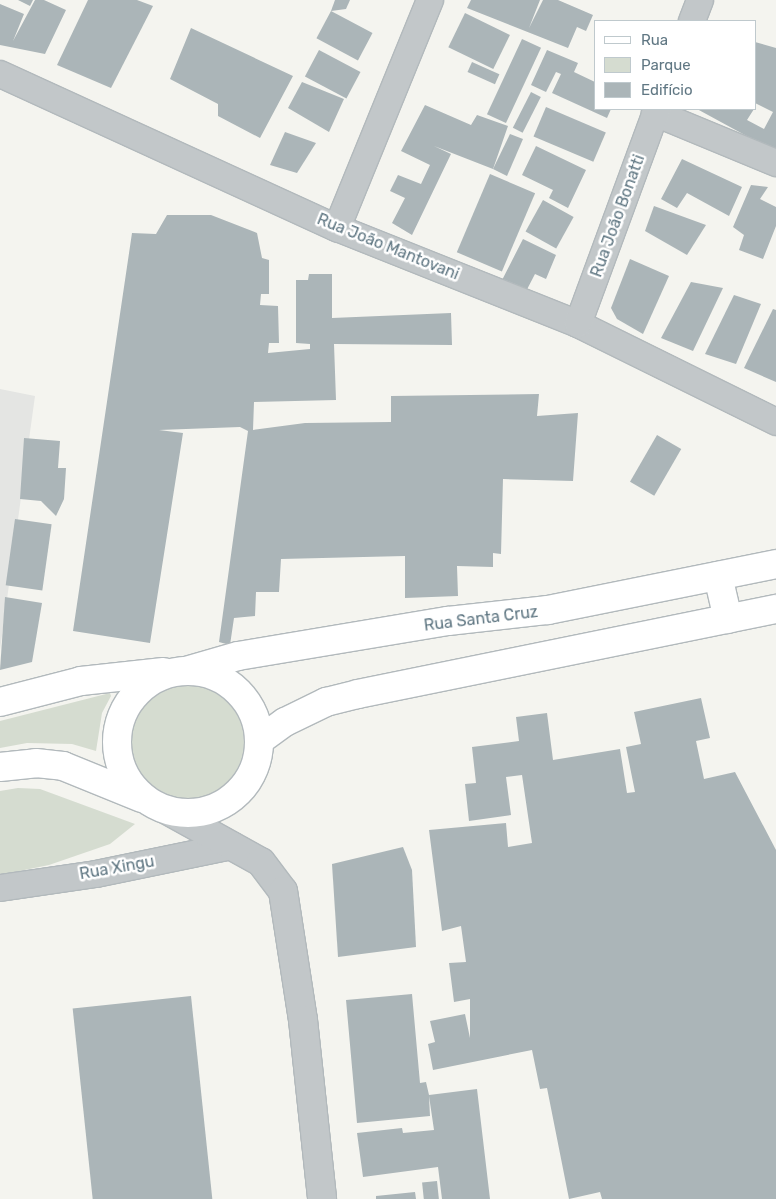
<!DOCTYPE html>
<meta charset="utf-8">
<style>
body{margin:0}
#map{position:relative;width:776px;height:1199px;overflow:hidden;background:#f4f4ef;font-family:Rubik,sans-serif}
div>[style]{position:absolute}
.built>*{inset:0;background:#e4e5e3}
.green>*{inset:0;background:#d5dcd0}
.round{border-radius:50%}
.building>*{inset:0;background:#abb5b8;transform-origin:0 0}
.roads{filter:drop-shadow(1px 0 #b2b9bc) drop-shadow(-1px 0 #b2b9bc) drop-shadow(0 1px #b2b9bc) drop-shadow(0 -1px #b2b9bc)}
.minor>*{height:26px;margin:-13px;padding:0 13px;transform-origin:13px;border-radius:13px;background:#c2c7c9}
.tertiary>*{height:28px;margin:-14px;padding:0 14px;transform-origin:14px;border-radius:14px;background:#c2c7c9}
.secondary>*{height:28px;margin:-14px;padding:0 14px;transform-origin:14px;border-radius:14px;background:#fff}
.motorway>*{height:28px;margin:-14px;padding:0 14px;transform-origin:14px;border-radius:14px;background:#fff}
.motorway>.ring{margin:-14px;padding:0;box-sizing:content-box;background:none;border:28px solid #fff;border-radius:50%}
span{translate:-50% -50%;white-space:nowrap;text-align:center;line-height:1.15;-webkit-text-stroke:5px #fff;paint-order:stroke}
.street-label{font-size:16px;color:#607783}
.legend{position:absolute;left:594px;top:20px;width:162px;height:90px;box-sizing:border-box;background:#fff;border:1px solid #bfc9cd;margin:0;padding:6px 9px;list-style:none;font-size:15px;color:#607783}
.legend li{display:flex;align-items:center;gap:10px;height:25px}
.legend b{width:25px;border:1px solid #bfc9cd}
</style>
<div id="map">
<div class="built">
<div style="clip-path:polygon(0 389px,35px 396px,0 650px)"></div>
</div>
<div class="green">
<div class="round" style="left:130px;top:685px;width:114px;height:114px"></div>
<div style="clip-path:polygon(110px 693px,111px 696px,102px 713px,96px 751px,72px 744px,27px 743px,0 748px,0 721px)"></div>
<div style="clip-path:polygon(18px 788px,40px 789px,135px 824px,110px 844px,49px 865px,0 875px,0 791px)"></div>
</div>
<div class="building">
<div style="clip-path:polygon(18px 0,33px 0,30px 6px)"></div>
<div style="clip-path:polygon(35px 0,44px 0,66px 10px,45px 54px,0 45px,0 4px,24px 14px,13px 41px)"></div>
<div style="clip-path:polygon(88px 0,137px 0,153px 6px,111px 88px,57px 65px)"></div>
<div style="clip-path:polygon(335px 0,350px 0,346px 9px,331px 11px)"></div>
<div style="clip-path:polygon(471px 0,540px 0,529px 28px,543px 0,558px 0,593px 15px,586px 31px,577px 27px,568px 48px,467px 8px)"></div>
<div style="left:331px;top:11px;width:47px;height:31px;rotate:28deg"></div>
<div style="left:465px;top:13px;width:50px;height:38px;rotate:26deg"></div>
<div style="clip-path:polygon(191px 28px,293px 76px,260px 138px,218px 116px,218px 104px,170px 79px)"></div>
<div style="left:522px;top:39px;width:21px;height:83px;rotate:25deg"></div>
<div style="clip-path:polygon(755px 42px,776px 48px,776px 152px,697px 109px,754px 109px,747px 120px,764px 129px,773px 112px,755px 103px)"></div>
<div style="left:319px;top:50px;width:47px;height:30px;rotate:28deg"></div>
<div style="clip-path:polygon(547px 50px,578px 63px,574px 72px,595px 82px,595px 109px,611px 109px,607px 118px,552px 93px,561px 74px,556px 72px,546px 92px,531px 85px)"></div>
<div style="left:472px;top:62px;width:30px;height:11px;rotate:24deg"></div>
<div style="clip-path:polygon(302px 82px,344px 99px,329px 132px,288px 108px)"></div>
<div style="left:531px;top:92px;width:11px;height:40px;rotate:27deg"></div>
<div style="clip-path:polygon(425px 105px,471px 125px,477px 115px,508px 126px,493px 169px,434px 146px,451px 154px,412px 235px,392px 223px,405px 198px,390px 191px,398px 175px,421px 184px,430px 165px,401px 151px)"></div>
<div style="left:546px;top:107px;width:65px;height:32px;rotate:23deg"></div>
<div style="clip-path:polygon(285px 132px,316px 143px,297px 173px,270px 165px)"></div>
<div style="clip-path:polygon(510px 134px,523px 139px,507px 176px,493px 169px)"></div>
<div style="clip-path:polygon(536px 146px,586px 170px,568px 208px,549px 198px,553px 190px,522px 175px)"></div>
<div style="clip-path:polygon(682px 159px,742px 187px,729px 216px,687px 193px,677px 208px,661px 199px)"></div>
<div style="left:490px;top:174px;width:49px;height:85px;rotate:23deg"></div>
<div style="clip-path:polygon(751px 185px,768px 187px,760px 199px,776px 207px,776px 226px,763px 259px,739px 250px,744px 235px,733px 227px)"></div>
<div style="left:543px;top:200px;width:35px;height:36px;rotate:29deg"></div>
<div style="clip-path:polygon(654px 206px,706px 225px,687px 255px,645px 231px)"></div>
<div style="clip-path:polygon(167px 215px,211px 215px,257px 233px,262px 258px,269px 260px,269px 294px,261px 294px,260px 305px,278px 306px,279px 343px,269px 343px,268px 353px,310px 349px,310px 344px,296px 343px,296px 280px,308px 280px,309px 274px,332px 274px,332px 318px,451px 313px,452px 345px,334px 344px,336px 400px,254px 402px,253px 430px,305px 423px,391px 422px,391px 396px,539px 394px,537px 416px,578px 413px,573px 481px,503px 479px,501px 554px,493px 553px,493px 567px,457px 566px,458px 596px,405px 598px,405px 556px,281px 559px,279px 592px,256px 592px,255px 616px,234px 618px,230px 645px,219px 642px,248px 431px,240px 427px,159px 430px,183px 433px,150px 643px,73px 631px,132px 233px,156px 234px)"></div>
<div style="clip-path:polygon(523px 239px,556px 255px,546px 279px,535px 274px,521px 301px,499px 286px)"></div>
<div style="clip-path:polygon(630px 259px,669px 276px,643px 334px,617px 319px,611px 308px)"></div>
<div style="clip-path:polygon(691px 282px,723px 288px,693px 351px,661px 338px)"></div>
<div style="clip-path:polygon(734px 295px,761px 304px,736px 364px,705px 354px)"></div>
<div style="clip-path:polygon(773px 309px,776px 310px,776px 382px,744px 368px)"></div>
<div style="left:657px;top:435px;width:28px;height:54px;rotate:30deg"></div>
<div style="clip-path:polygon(24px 438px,60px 441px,58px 468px,66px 468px,64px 499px,56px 516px,41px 501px,20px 499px)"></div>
<div style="left:15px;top:519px;width:37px;height:67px;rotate:8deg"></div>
<div style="clip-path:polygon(5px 597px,42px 603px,32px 662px,0 670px)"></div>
<div style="clip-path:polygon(701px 698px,710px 738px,696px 741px,704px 779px,735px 772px,776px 850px,776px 1199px,602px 1199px,600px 1192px,569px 1199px,547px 1088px,540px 1089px,532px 1050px,433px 1070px,428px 1044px,435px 1042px,430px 1021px,465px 1014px,470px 1038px,470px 999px,454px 1002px,449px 963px,466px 962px,461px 926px,442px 931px,429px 830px,506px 823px,508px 847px,532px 843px,522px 775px,506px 777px,511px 815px,469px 821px,465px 784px,476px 783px,472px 747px,519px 741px,516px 717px,547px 713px,553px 760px,620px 749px,627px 793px,635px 792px,626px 747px,641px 744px,634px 712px)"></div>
<div style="clip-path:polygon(403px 847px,412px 870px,416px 947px,338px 957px,332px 864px)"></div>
<div style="clip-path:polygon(412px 994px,420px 1083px,426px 1082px,429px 1095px,477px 1089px,490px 1199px,442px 1199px,438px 1167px,363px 1177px,357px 1133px,402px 1128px,403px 1133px,434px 1130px,429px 1096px,430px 1116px,357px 1123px,346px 1000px)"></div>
<div style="left:191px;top:996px;width:204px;height:119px;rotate:84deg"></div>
<div style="left:437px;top:1181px;width:18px;height:15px;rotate:84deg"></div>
<div style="clip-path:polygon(415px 1192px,416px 1199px,376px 1199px,376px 1196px)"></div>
</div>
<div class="roads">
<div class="minor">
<div style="left:692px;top:21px;width:22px;rotate:-69deg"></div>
<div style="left:0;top:74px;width:371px;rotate:24.6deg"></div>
<div style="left:337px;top:228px;width:259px;rotate:21.7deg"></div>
<div style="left:578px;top:324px;width:221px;rotate:26.3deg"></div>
<div style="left:655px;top:113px;width:131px;rotate:22.5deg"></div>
<div style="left:337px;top:228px;width:246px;rotate:-67.8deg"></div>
<div style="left:578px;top:324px;width:229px;rotate:-69.8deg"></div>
<div style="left:0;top:888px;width:97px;rotate:-8.3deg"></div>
<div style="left:96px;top:874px;width:140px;rotate:-11.6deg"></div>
</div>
<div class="tertiary">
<div style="left:167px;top:810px;width:107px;rotate:29deg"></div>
<div style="left:261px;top:862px;width:36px;rotate:53deg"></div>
<div style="left:283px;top:891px;width:131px;rotate:81.2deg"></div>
<div style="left:303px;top:1020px;width:180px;rotate:83.9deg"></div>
</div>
<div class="secondary">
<div style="left:718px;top:576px;width:44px;rotate:76.9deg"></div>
<div style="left:186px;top:671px;width:54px;rotate:-16.1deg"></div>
<div style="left:238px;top:656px;width:213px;rotate:-9.5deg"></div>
<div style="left:448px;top:621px;width:101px;rotate:-6.3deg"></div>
<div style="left:548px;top:610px;width:233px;rotate:-11.4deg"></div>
<div style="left:260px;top:740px;width:31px;rotate:-36deg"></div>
<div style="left:285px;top:722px;width:46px;rotate:-26deg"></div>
<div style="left:326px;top:702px;width:33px;rotate:-14deg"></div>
<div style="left:358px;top:694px;width:427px;rotate:-11.5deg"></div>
</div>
<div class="motorway">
<div class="ring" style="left:117px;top:671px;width:114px;height:114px"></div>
<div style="left:0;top:702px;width:84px;rotate:-14.5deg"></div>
<div style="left:81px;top:681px;width:83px;rotate:-6.2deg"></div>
<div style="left:0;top:767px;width:36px;rotate:-6deg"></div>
<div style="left:36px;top:763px;width:27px;rotate:6deg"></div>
<div style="left:63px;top:766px;width:85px;rotate:22.1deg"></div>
</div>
</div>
<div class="street-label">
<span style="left:618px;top:216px;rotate:-70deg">Rua João Bonatti</span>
<span style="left:388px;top:247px;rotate:22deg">Rua João Mantovani</span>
<span style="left:481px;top:619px;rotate:-7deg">Rua Santa Cruz</span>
<span style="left:117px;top:868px;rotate:-10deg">Rua Xingu</span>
</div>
<ul class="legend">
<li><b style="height:6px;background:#fff"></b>Rua</li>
<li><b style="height:14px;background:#d5dcd0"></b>Parque</li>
<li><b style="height:14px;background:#abb5b8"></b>Edifício</li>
</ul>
</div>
